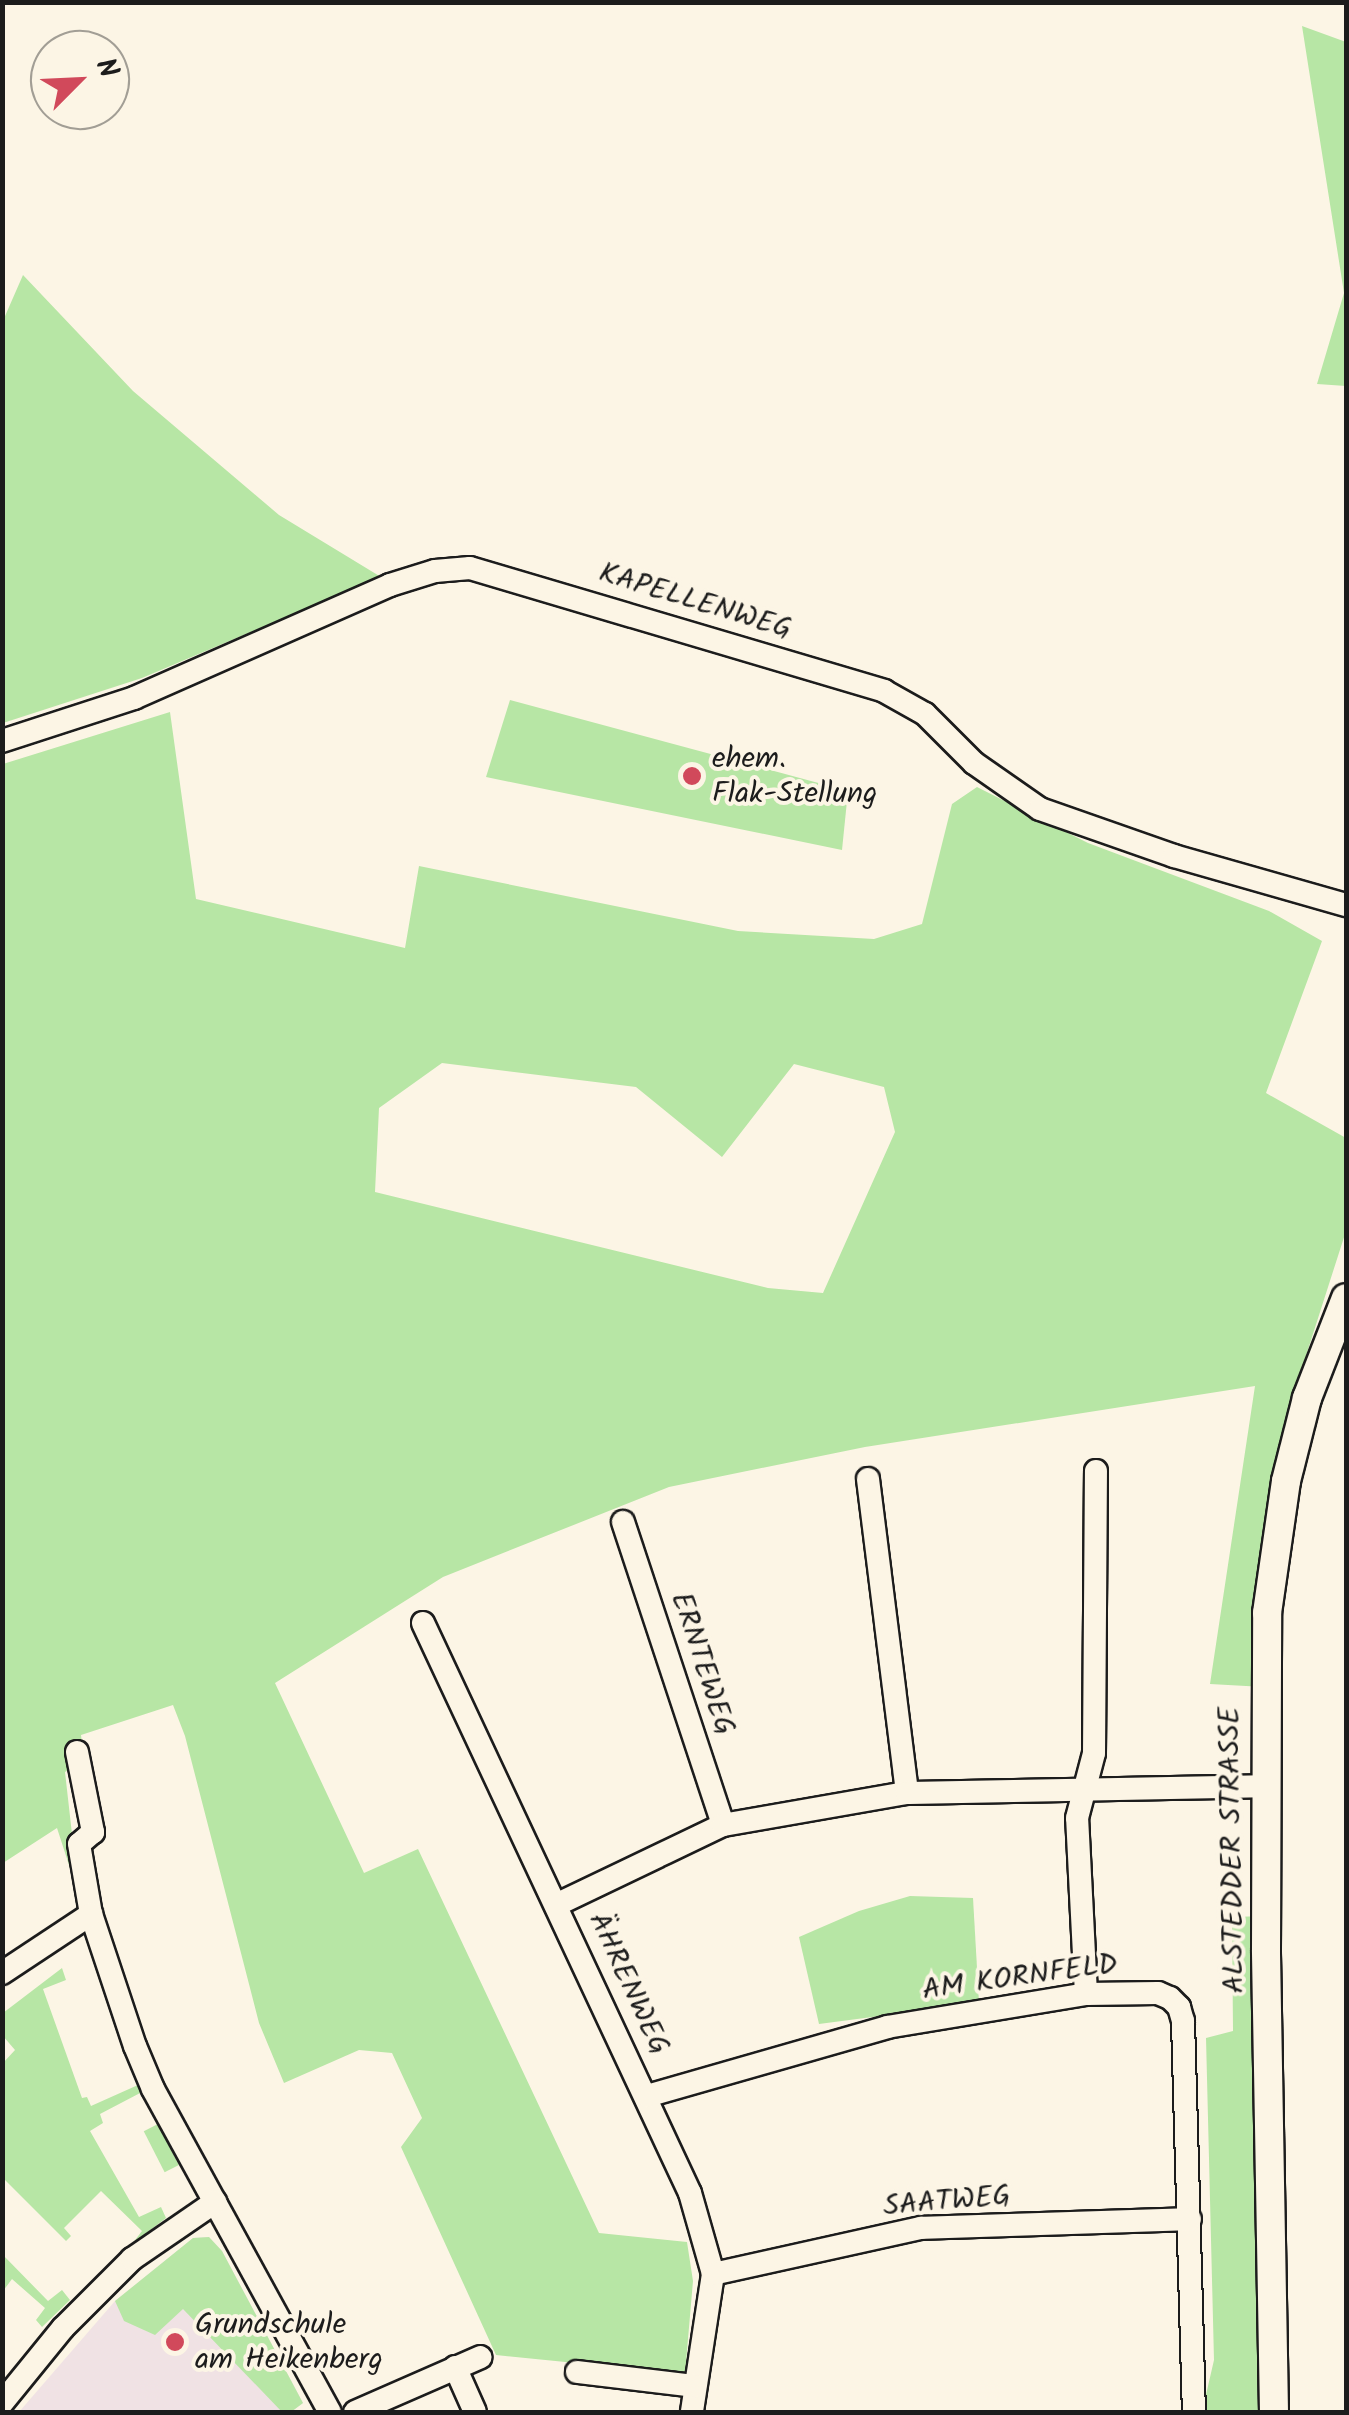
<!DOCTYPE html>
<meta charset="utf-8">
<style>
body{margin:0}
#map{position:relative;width:1349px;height:2415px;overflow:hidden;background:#fcf5e5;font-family:Kalam,sans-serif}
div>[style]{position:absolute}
.built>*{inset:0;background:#f0e2e4}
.green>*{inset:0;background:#b7e6a5;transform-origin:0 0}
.roads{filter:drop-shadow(2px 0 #1c1c1c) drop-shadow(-2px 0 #1c1c1c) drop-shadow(0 2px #1c1c1c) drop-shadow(0 -2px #1c1c1c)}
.minor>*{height:22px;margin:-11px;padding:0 11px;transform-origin:11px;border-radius:11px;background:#fcf5e5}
.tertiary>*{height:28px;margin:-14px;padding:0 14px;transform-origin:14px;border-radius:14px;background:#fcf5e5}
.dots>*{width:28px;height:28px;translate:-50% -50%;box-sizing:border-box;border:5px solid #fcf5e5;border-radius:50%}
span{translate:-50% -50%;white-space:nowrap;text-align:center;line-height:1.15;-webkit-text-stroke:8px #fcf5e5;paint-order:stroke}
.street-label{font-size:30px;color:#1c1c1c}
.poi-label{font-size:30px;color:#1c1c1c}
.left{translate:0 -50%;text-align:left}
.frame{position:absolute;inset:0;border:5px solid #1c1c1c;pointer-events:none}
.north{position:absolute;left:30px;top:30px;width:100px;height:100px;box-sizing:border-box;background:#fcf5e5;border:2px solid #a29e95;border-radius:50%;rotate:66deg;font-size:28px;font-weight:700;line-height:40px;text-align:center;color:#1c1c1c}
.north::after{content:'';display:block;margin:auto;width:35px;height:45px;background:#d1495b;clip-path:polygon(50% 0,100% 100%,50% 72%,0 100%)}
</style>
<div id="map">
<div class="built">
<div style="clip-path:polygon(209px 2237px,222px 2251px,303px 2403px,291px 2412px,19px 2412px,115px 2301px,193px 2238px)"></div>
</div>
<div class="green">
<div style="clip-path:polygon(1302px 26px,1346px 42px,1346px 386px,1317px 384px,1344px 293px)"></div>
<div style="clip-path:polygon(23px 275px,133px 391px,279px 515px,381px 577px,142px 678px,3px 723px,2px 323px)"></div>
<div style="clip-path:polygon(510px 700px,848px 791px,842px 850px,486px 777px)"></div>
<div style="clip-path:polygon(evenodd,170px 712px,196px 899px,405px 948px,419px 866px,738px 931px,874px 939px,922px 924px,952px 804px,977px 787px,1088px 843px,1269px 911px,1322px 941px,1266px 1093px,1346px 1138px,1346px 1231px,1286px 1418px,1286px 1481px,1264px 1687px,1210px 1684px,1255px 1386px,865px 1447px,669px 1487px,443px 1577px,275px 1683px,364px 1873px,418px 1849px,599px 2233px,687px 2242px,693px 2281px,685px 2374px,496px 2355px,401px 2147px,422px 2118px,392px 2053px,359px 2050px,284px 2083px,259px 2023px,185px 1736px,173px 1705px,81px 1735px,84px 1759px,65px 1772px,79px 1896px,57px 1828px,3px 1863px,3px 764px,170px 712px,442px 1063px,636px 1087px,722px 1157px,794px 1064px,884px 1087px,895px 1132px,823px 1293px,768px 1288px,375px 1192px,379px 1108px,442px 1063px)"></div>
<div style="clip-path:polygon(910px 1896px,973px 1898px,979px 2003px,819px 2024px,799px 1937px,859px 1911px)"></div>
<div style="clip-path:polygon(1266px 1916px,1274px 2412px,1202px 2412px,1214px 2360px,1206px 2038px,1233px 2031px,1232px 1917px)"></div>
<div style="clip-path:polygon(62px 1968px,66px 1980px,43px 1989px,82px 2098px,87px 2097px,91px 2106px,138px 2085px,142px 2092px,100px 2114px,103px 2123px,90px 2131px,139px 2217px,161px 2207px,166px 2218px,132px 2244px,142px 2231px,101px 2191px,64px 2228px,71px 2236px,66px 2241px,3px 2178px,3px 2063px,15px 2050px,3px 2036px,3px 2013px)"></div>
<div style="left:158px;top:2124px;width:46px;height:16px;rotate:63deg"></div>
<div style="clip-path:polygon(209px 2237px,222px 2251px,303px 2403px,291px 2412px,282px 2412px,183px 2309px,155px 2335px,124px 2321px,115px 2301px,193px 2238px)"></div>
<div style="clip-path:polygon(3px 2255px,48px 2301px,62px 2290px,70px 2300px,42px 2327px,36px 2320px,45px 2308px,12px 2279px,3px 2291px)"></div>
</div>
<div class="roads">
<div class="minor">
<div style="left:2px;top:741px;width:139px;rotate:-18deg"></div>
<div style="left:134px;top:698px;width:280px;rotate:-23.8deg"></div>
<div style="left:390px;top:585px;width:47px;rotate:-17.3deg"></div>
<div style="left:435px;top:571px;width:35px;rotate:-5deg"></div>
<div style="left:470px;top:568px;width:432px;rotate:16.5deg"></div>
<div style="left:884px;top:691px;width:47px;rotate:29.3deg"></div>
<div style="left:925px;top:714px;width:69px;rotate:45deg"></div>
<div style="left:974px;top:763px;width:80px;rotate:34.9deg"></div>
<div style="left:1040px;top:809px;width:142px;rotate:19.3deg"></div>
<div style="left:1174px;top:856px;width:179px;rotate:15.9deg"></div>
<div style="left:868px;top:1479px;width:316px;rotate:82.9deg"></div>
<div style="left:623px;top:1522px;width:319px;rotate:71.7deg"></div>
<div style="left:423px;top:1623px;width:629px;rotate:64.9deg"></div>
<div style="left:690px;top:2193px;width:84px;rotate:74.1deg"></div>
<div style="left:713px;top:2274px;width:140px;rotate:98.7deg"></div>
<div style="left:77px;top:1752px;width:82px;rotate:78.7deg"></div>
<div style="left:93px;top:1832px;width:18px;rotate:139deg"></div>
<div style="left:79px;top:1844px;width:71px;rotate:80.3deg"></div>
<div style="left:91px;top:1914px;width:139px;rotate:71.6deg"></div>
<div style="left:135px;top:2046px;width:47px;rotate:67.3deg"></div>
<div style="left:153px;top:2089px;width:368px;rotate:61.3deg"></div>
<div style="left:558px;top:1904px;width:183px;rotate:-25.6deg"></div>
<div style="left:723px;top:1825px;width:187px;rotate:-9.9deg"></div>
<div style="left:907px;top:1793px;width:357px;rotate:-1.1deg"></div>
<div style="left:2px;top:1973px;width:107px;rotate:-33.5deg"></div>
<div style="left:1086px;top:1994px;width:176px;rotate:-92.9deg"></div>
<div style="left:1077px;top:1818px;width:67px;rotate:-75.3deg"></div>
<div style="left:1094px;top:1753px;width:282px;rotate:-89.6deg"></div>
<div style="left:647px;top:2096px;width:250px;rotate:-16deg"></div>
<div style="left:887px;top:2027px;width:202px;rotate:-9.4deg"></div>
<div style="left:1086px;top:1994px;width:72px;rotate:-0.8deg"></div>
<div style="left:1158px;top:1993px;width:13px;rotate:23deg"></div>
<div style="left:1170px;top:1998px;width:13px;rotate:45deg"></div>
<div style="left:1179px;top:2007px;width:15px;rotate:74deg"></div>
<div style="left:1183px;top:2021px;width:391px;rotate:88.4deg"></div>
<div style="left:713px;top:2274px;width:213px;rotate:-12.5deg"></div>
<div style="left:921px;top:2228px;width:269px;rotate:-1.9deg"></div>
<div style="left:455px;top:2367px;width:49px;rotate:66deg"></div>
<div style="left:577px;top:2372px;width:119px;rotate:6.8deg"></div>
<div style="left:2px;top:2403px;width:97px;rotate:-50.9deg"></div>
<div style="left:63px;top:2328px;width:98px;rotate:-45deg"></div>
<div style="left:132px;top:2259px;width:101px;rotate:-34.5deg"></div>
<div style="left:355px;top:2412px;width:137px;rotate:-23.6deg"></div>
</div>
<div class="tertiary">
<div style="left:1274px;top:2412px;width:462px;rotate:-91deg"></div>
<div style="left:1266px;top:1950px;width:337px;rotate:-89.8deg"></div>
<div style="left:1267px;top:1613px;width:133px;rotate:-81.8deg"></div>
<div style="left:1286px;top:1481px;width:86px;rotate:-75.8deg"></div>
<div style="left:1307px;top:1398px;width:107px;rotate:-68.7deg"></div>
</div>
</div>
<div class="dots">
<div style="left:692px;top:776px;background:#d1495b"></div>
<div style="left:175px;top:2342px;background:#d1495b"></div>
</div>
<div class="street-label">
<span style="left:695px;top:602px;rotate:17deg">KAPELLENWEG</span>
<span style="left:702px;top:1664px;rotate:72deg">ERNTEWEG</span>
<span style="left:1233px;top:1850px;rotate:-91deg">ALSTEDDER STRASSE</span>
<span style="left:1020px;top:1978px;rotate:-8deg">AM KORNFELD</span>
<span style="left:628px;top:1984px;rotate:65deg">ÄHRENWEG</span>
<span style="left:947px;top:2202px;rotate:-5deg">SAATWEG</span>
</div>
<div class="poi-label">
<span class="left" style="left:712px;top:776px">ehem.<br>Flak-Stellung</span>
<span class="left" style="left:195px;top:2342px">Grundschule<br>am Heikenberg</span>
</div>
<div class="frame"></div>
<div class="north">N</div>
</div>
